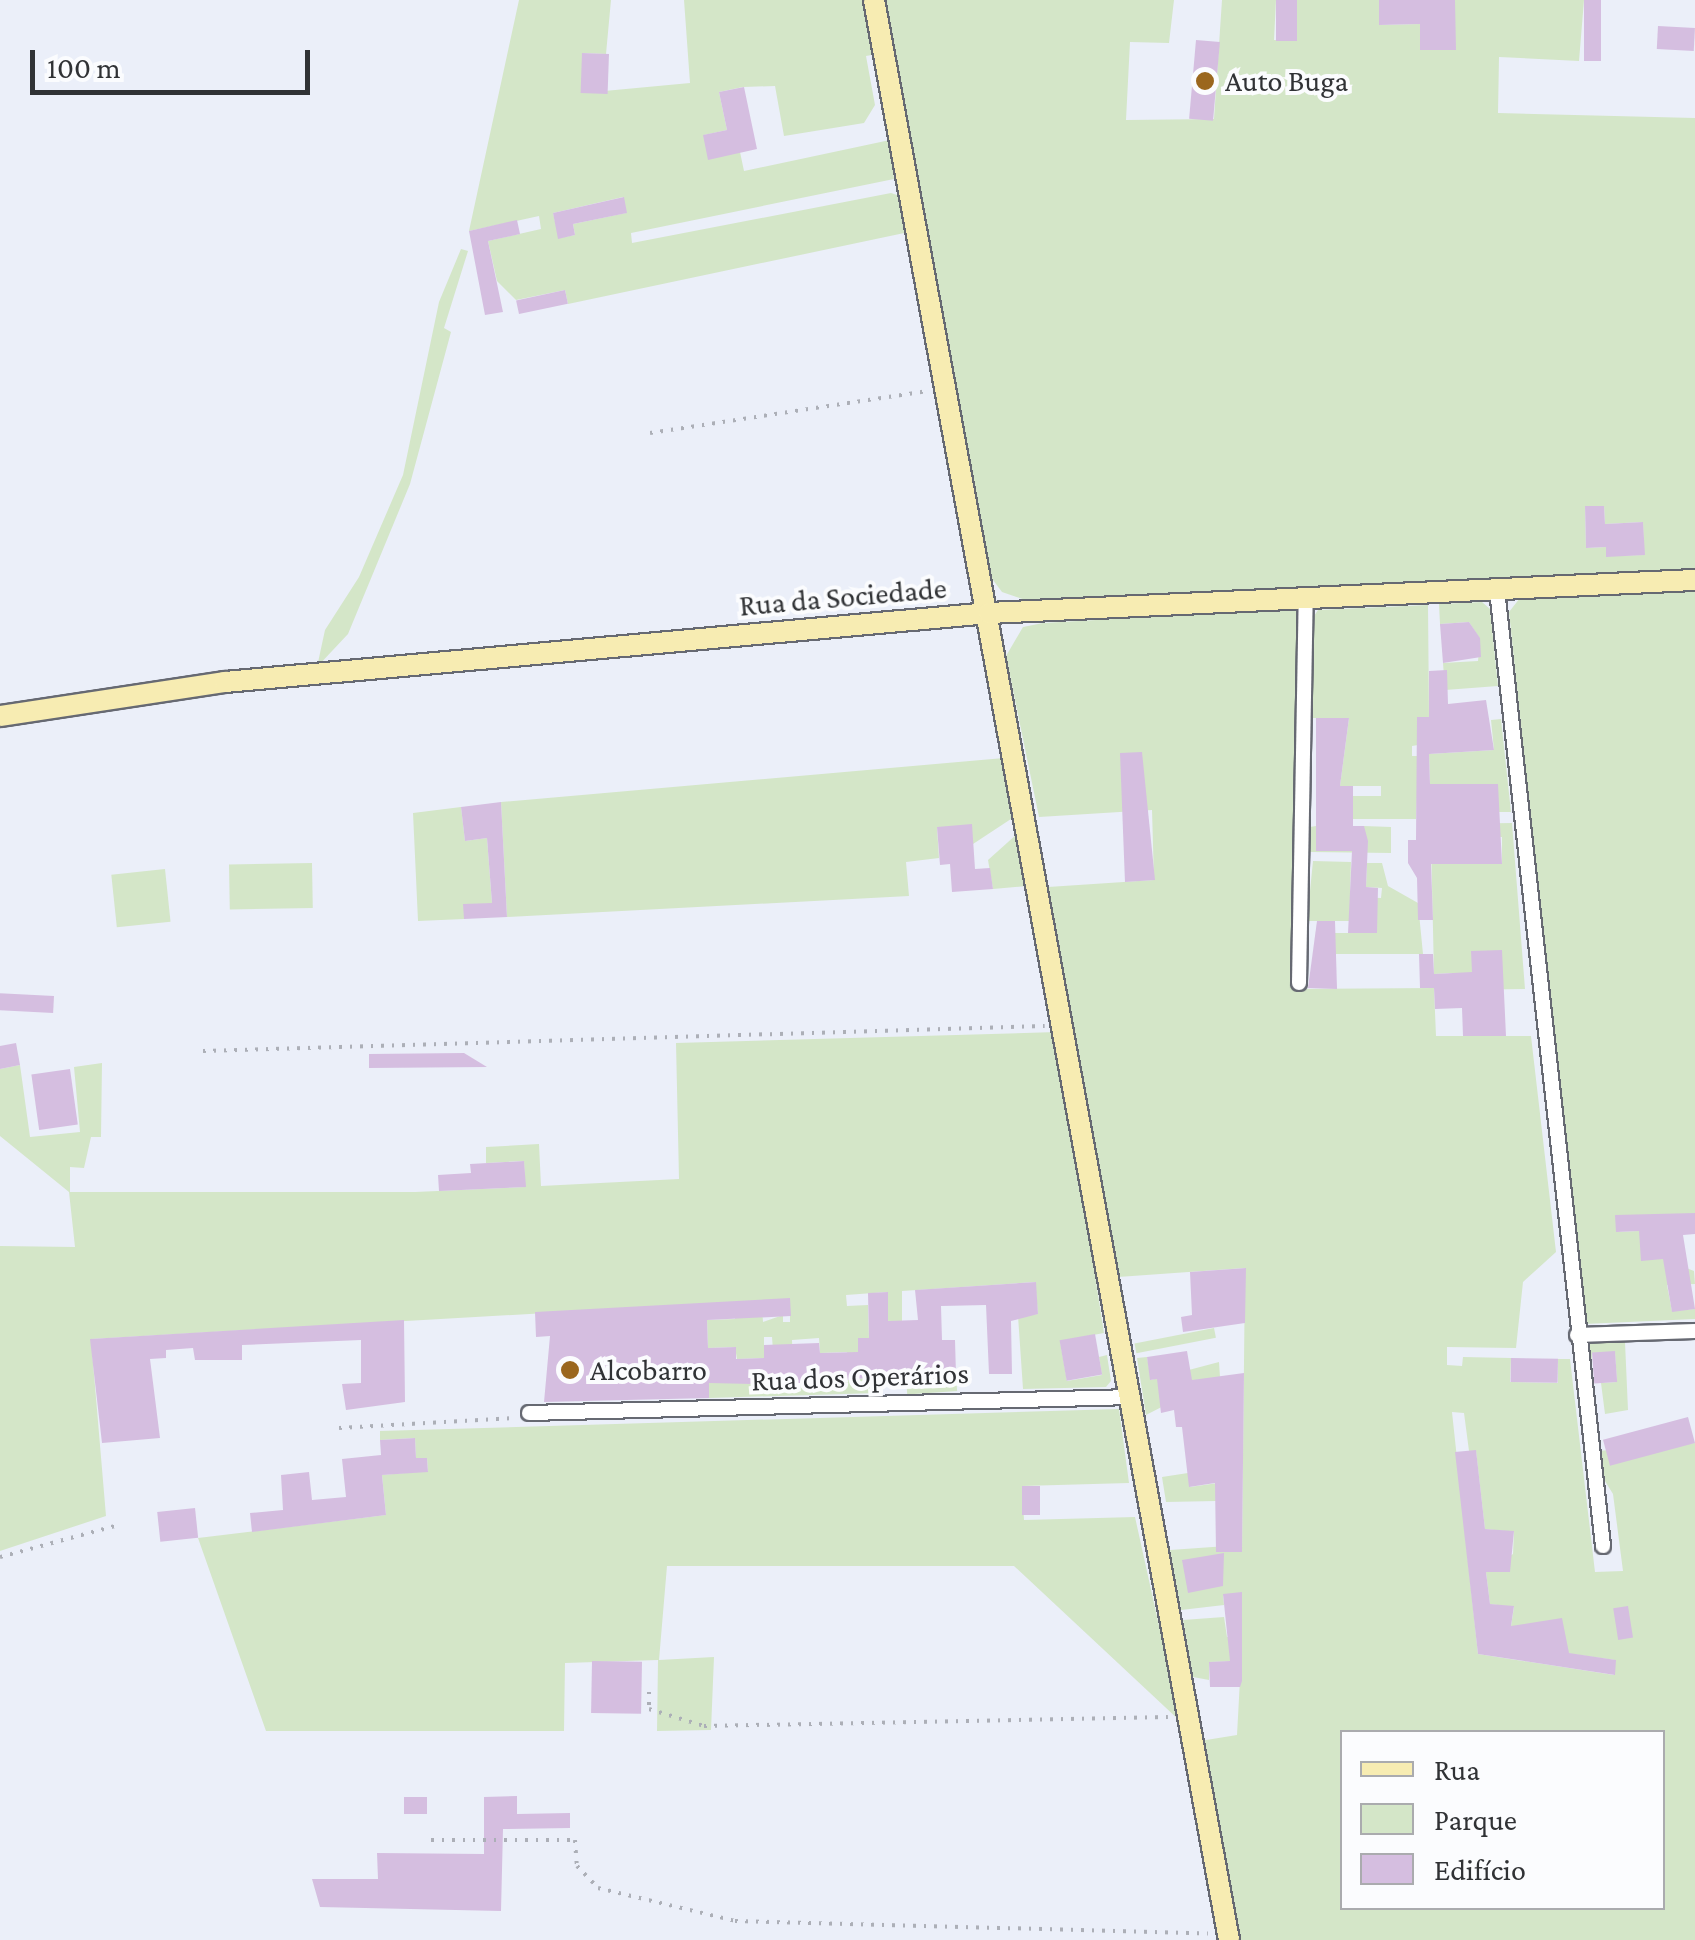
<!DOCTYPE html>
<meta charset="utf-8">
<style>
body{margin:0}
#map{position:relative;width:1695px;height:1940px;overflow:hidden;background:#ebeff9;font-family:"Crimson Pro",serif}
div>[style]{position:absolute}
.green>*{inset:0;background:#d4e6c8;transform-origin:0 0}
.building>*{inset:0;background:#d5bee0;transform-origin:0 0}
.path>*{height:4px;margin-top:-2px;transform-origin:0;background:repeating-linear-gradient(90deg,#acafb7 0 2.5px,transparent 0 10.5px)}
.roads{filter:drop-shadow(2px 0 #666972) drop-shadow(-2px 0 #666972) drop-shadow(0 2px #666972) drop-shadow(0 -2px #666972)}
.street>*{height:14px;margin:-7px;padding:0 7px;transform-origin:7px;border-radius:7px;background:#fff}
.secondary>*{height:20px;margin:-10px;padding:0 10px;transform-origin:10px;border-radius:10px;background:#f7ecb2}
.dots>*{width:28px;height:28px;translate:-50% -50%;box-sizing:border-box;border:5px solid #fbfcfe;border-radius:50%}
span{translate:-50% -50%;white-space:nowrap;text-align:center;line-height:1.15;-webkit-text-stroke:8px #fbfcfe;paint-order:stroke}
.poi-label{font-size:30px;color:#303235}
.left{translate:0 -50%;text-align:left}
.street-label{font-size:30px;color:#303235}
.legend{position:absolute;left:1340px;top:1730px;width:325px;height:180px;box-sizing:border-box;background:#fbfcfe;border:2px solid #aaabae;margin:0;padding:12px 18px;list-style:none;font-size:30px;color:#303235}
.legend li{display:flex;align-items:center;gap:20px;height:50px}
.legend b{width:50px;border:2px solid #aaabae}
.scale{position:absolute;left:30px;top:50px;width:280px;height:45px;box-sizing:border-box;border:5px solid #303235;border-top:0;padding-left:12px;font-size:30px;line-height:35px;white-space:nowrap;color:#303235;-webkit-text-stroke:8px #fbfcfe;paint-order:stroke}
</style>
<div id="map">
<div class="green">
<div style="clip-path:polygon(evenodd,519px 0,611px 0,606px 54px,582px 53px,583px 93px,690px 83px,684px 0,866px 0,877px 54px,866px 56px,875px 105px,864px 123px,784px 136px,775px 86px,743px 87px,719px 92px,727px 130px,704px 135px,740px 152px,744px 171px,890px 140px,894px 179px,631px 233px,632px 243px,891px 193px,900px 196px,909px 232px,568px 304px,565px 290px,516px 300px,497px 281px,488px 241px,541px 229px,539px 216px,469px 231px,519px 0,623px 197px,626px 213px,573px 224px,575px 235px,559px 238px,553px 213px,623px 197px)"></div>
<div style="clip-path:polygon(evenodd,883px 0,1174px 0,1169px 43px,1130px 42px,1126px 120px,1214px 119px,1222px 0,1276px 0,1274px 40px,1294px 41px,1297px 1px,1283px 0,1379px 0,1379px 25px,1420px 24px,1420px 50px,1455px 50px,1455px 0,1584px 0,1579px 61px,1499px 57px,1498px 113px,1695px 118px,1695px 570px,1037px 604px,1002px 592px,990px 576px,883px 0,1604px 506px,1605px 524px,1643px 522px,1644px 555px,1606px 556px,1606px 547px,1586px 548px,1585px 507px,1604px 506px)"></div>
<div style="clip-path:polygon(461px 249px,468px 251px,444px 328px,451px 332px,410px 484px,348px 634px,317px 667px,325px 630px,359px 577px,403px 475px,439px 302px)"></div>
<div style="clip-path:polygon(1695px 591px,1695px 1213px,1616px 1232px,1639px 1231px,1663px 1259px,1694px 1271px,1695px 1284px,1667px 1285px,1672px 1311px,1695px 1309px,1695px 1319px,1584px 1324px,1509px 612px,1520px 598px)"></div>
<div style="clip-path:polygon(1482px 602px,1490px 609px,1498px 686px,1445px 690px,1443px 663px,1478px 661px,1480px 639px,1469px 622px,1440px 624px,1439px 604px)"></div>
<div style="clip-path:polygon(1428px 605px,1429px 717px,1418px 718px,1418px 745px,1412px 746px,1412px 756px,1419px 756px,1416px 819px,1353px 819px,1353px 796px,1381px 796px,1381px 786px,1340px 786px,1349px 718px,1308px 718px,1312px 619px,1318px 610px)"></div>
<div style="clip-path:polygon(evenodd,1292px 609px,1301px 614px,1292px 989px,1434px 988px,1436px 1036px,1531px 1036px,1556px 1252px,1523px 1282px,1516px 1348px,1447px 1347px,1447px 1365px,1462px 1366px,1463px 1357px,1511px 1358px,1510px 1382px,1558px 1383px,1558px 1359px,1570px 1359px,1595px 1572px,1623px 1571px,1613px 1494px,1600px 1473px,1598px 1451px,1695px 1443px,1695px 1940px,1240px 1940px,1200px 1741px,1237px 1735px,1241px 1661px,1209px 1662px,1209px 1680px,1193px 1677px,1183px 1620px,1224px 1617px,1227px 1637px,1241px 1636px,1223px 1594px,1224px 1605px,1181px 1610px,1170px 1550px,1227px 1546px,1227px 1552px,1242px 1551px,1245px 1268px,1118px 1277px,1048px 887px,1154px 880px,1152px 810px,1039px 817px,1006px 656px,1023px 627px,1043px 623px,1292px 609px,1452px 1412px,1464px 1413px,1469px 1451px,1476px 1451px,1485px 1529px,1514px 1532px,1513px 1554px,1486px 1572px,1490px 1604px,1514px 1607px,1508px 1645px,1615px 1660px,1614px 1675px,1478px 1654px,1452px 1412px,1292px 609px,1342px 1732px,1662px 1732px,1662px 1908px,1342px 1908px,1342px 1732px)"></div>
<div style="clip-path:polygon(1501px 719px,1511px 812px,1498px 812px,1498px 784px,1430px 784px,1429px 754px,1494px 750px,1491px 720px)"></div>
<div style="clip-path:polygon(1004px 758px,1014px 817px,973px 844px,937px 827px,939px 858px,906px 862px,909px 896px,507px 917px,501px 802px)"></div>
<div style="clip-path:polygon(461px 807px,465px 841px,487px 838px,492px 903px,464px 919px,418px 921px,413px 813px)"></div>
<div style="clip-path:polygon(evenodd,1512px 823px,1525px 989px,1453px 990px,1452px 973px,1434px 974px,1431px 841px,1451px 824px,1512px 823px,1457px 836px,1502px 837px,1502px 864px,1457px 864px,1457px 836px)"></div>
<div style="clip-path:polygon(1316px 826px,1316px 851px,1364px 850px,1364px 826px,1391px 827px,1391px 853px,1310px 852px,1310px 827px)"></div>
<div style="clip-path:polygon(1017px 834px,1027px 886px,993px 889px,988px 860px)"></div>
<div style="clip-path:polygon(1313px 861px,1351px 862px,1350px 897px,1381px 898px,1382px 888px,1366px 887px,1367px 863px,1382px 863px,1388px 886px,1418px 903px,1423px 954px,1335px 954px,1335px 933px,1376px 933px,1377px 921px,1307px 921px)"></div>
<div style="left:312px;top:863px;width:45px;height:83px;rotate:89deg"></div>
<div style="left:165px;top:869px;width:53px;height:54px;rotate:84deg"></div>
<div style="clip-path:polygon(1057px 1032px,1104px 1333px,1060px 1341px,1067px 1381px,1102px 1375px,1099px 1357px,1107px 1355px,1111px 1381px,1106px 1387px,1023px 1389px,1018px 1316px,1038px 1314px,1035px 1282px,902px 1291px,902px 1321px,875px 1338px,888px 1315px,887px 1292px,846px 1295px,847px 1306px,868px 1305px,869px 1338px,858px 1339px,859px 1361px,848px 1362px,847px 1352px,820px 1353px,819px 1338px,792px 1340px,794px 1385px,877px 1377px,877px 1393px,709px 1398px,709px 1383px,774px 1365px,772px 1337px,764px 1337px,764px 1358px,737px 1359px,735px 1347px,708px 1348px,707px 1320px,735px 1319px,735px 1308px,762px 1307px,763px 1322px,783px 1315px,783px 1322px,790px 1322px,790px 1299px,91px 1339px,106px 1516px,0 1551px,0 1246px,75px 1247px,69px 1192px,0 1136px,0 1069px,20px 1065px,30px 1137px,80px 1132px,74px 1067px,102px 1063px,101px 1137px,91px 1137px,84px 1168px,70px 1167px,70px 1192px,415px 1192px,525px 1187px,524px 1161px,486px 1163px,486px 1147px,539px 1144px,541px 1186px,679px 1179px,676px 1043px)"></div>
<div style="left:1214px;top:1328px;width:10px;height:81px;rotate:79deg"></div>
<div style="clip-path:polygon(1625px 1342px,1628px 1410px,1605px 1414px,1601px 1383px,1617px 1382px,1615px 1352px,1592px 1353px,1591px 1384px,1587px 1343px)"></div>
<div style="clip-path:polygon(1147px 1357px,1151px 1380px,1219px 1362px,1220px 1377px,1146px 1415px,1137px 1358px)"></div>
<div style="left:956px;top:1375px;width:16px;height:50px;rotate:86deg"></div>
<div style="clip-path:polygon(1119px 1409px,1129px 1483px,1022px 1486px,1024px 1520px,1135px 1517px,1180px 1721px,1014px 1566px,667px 1566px,659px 1660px,714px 1657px,711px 1730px,657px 1731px,658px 1660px,565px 1663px,564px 1731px,266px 1731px,198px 1538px,386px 1515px,382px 1475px,428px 1471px,427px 1458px,416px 1458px,415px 1438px,380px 1440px,380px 1431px)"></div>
<div style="clip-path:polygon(1188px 1473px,1190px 1487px,1225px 1482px,1216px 1501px,1166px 1502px,1162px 1477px)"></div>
</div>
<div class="building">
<div style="left:1276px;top:0;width:21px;height:41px"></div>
<div style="clip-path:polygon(1379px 0,1455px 0,1456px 50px,1420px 50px,1420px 24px,1379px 25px)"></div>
<div style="left:1584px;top:0;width:17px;height:61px"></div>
<div style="left:1658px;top:26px;width:37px;height:23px;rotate:3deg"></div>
<div style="left:1196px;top:40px;width:24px;height:79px;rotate:5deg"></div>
<div style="left:582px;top:53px;width:27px;height:40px;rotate:2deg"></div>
<div style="clip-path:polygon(744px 87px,757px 149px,708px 160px,703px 135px,727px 130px,719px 92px)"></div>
<div style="clip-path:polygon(624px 197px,627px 213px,573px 224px,575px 235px,558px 239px,553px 213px)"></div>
<div style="clip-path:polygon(517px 220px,520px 234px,488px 241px,503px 312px,485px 315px,469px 231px)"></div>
<div style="left:565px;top:290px;width:14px;height:50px;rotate:78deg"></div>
<div style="clip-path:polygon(1585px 506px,1604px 506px,1605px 524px,1643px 522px,1645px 555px,1606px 557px,1606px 547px,1586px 548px)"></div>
<div style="clip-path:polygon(1469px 622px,1480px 638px,1481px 657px,1443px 663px,1440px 624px)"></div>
<div style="clip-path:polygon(1447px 670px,1448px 704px,1486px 700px,1494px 750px,1429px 754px,1430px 784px,1498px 784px,1502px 864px,1431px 864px,1433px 920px,1418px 920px,1417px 878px,1408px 863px,1408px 840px,1416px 840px,1417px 717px,1429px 717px,1429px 671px)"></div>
<div style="clip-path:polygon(1316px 718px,1349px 718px,1340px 786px,1353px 786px,1353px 826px,1364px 826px,1368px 841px,1366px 887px,1378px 888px,1377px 933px,1348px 933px,1352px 851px,1316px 851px)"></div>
<div style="clip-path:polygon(1142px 752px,1155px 880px,1125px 882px,1120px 753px)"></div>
<div style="clip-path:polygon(501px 802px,507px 917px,464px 919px,463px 904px,492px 903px,487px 838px,465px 841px,461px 807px)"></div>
<div style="clip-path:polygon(972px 824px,975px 869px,990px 868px,993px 889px,952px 892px,950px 864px,940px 865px,937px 827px)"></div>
<div style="clip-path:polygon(1317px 921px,1335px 921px,1337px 989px,1308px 988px)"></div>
<div style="clip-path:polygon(1502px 950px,1506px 1036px,1463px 1036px,1462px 1008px,1435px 1009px,1434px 988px,1420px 988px,1419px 954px,1433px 954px,1434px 974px,1472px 972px,1471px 951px)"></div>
<div style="left:54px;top:996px;width:17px;height:54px;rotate:93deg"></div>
<div style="clip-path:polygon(16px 1043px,20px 1065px,0 1069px,0 1046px)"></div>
<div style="clip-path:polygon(464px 1053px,487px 1067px,369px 1068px,369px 1054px)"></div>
<div style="left:70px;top:1069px;width:56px;height:39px;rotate:82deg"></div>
<div style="clip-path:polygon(524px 1161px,526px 1187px,439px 1191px,438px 1175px,471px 1173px,470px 1164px)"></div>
<div style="clip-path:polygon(1695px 1213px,1695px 1234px,1683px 1235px,1695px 1309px,1672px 1312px,1663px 1259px,1641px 1261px,1639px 1231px,1616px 1232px,1615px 1215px)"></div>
<div style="clip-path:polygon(1246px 1268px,1245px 1323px,1183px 1332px,1181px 1317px,1192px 1315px,1190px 1272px)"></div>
<div style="clip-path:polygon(1036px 1282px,1038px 1314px,1011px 1321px,1012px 1374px,989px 1374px,986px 1305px,941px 1306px,942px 1340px,955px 1340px,956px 1375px,906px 1382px,877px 1382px,877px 1377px,794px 1385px,709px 1383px,709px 1398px,544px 1402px,550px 1336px,536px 1337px,535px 1312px,790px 1298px,791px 1316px,707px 1320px,708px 1348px,736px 1347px,736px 1359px,764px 1358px,764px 1345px,819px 1343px,820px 1353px,858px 1352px,858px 1338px,869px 1338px,868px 1293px,888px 1292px,888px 1321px,918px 1320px,915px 1290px)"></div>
<div style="clip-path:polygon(404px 1320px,405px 1402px,346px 1410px,342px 1384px,361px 1383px,361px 1340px,242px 1345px,242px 1360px,195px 1360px,193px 1348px,166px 1350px,166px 1358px,150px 1359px,160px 1438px,102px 1443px,90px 1339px)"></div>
<div style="left:1095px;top:1334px;width:41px;height:36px;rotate:80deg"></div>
<div style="clip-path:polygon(1187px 1351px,1192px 1380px,1244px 1373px,1242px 1552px,1216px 1552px,1215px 1483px,1189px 1487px,1182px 1427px,1176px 1427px,1174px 1410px,1161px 1413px,1157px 1379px,1150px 1380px,1147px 1357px)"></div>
<div style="left:1615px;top:1351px;width:31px;height:23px;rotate:86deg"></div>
<div style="left:1511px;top:1358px;width:47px;height:24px;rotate:1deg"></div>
<div style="left:1688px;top:1417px;width:27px;height:88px;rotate:75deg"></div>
<div style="clip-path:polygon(415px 1438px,416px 1458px,427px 1458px,428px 1472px,382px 1475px,386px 1515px,252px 1532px,250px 1513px,283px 1510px,281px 1475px,309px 1472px,312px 1500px,346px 1497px,342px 1459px,381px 1455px,380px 1440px)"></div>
<div style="clip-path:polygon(1476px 1450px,1485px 1529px,1514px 1531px,1510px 1572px,1486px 1572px,1490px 1604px,1514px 1606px,1511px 1626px,1562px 1618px,1569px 1653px,1616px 1660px,1615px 1675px,1478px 1654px,1455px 1452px)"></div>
<div style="left:1022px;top:1486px;width:18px;height:29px"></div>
<div style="left:195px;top:1508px;width:30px;height:38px;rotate:84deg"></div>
<div style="clip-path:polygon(1224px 1553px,1223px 1586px,1188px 1593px,1182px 1560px)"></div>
<div style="clip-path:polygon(1242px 1592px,1242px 1681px,1240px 1687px,1210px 1687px,1209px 1662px,1230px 1661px,1223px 1594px)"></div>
<div style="left:1628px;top:1606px;width:32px;height:15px;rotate:81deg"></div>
<div style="left:592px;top:1661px;width:50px;height:52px;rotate:1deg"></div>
<div style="clip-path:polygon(517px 1796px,517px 1814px,570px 1813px,570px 1828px,503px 1829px,501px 1911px,320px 1907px,312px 1879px,378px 1879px,377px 1853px,484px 1854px,484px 1797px)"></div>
<div style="left:404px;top:1797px;width:23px;height:17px"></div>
</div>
<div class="path">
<div style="left:650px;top:433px;width:281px;rotate:-8.6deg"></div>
<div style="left:203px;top:1051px;width:842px;rotate:-1.7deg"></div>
<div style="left:339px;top:1428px;width:176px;rotate:-3.3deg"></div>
<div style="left:0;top:1557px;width:119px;rotate:-15.1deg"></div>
<div style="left:649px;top:1692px;width:17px;rotate:90deg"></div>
<div style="left:649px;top:1709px;width:58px;rotate:17.2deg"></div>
<div style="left:704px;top:1726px;width:464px;rotate:-1.1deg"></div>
<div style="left:431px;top:1840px;width:144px"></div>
<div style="left:575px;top:1840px;width:26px;rotate:86deg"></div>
<div style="left:577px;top:1866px;width:30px;rotate:46deg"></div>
<div style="left:598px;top:1888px;width:141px;rotate:13.5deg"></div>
<div style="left:735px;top:1921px;width:473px;rotate:1.5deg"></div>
</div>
<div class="roads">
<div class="street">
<div style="left:1497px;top:590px;width:962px;rotate:83.67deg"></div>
<div style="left:1299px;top:983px;width:382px;rotate:-89deg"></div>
<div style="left:1577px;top:1335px;width:118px;rotate:-1.9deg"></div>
<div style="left:529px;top:1413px;width:603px;rotate:-1.52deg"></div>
</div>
<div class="secondary">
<div style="left:874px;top:0;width:1972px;rotate:79.63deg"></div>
<div style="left:0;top:716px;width:228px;rotate:-8.6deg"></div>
<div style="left:225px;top:682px;width:767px;rotate:-5.16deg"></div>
<div style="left:989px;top:613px;width:707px;rotate:-2.68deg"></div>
</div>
</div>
<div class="dots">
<div style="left:1205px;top:81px;background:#9b671e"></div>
<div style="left:570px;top:1370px;background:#9b671e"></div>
</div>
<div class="poi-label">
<span class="left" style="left:1225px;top:81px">Auto Buga</span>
<span class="left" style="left:590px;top:1370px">Alcobarro</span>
</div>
<div class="street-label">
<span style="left:843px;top:597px;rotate:-5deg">Rua da Sociedade</span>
<span style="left:860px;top:1377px;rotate:-2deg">Rua dos Operários</span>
</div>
<ul class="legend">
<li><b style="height:12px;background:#f7ecb2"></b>Rua</li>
<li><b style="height:28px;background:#d4e6c8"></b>Parque</li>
<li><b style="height:28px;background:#d5bee0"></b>Edifício</li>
</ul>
<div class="scale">100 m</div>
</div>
